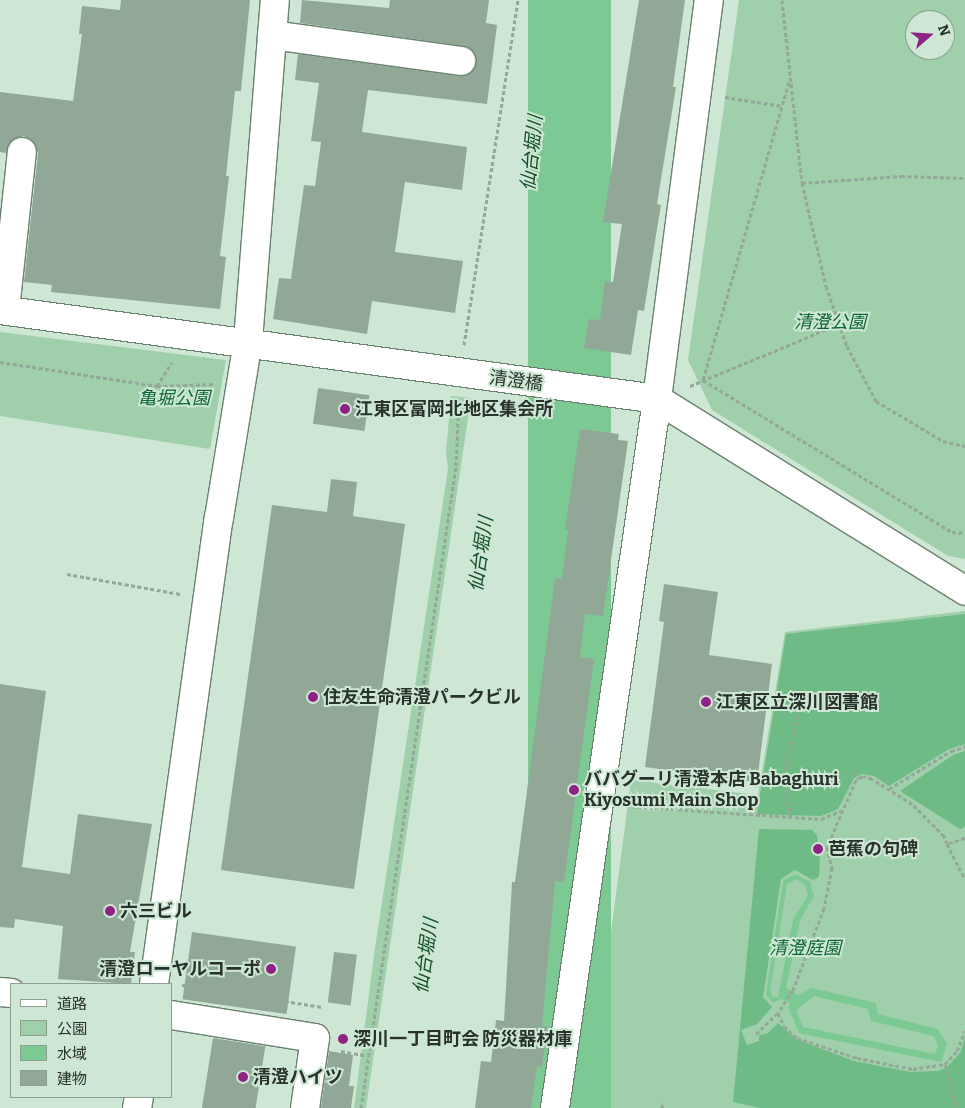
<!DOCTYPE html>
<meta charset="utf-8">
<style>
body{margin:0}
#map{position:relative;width:965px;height:1108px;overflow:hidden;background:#cee7d4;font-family:Bitter,"Noto Sans JP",serif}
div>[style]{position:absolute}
.green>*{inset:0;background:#9fd0ab}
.forest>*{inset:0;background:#6fbb85}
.water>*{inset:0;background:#7dc993;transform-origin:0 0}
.building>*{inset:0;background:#91a896;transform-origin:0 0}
.path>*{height:3px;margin-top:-1.5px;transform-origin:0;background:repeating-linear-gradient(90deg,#94a799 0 4px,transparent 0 6.5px)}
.roads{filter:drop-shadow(1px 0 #6a806f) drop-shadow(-1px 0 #6a806f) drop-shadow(0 1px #6a806f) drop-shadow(0 -1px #6a806f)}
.minor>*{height:28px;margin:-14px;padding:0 14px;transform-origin:14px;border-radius:14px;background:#fff}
.dots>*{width:14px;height:14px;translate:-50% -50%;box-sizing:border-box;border:2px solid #cee7d4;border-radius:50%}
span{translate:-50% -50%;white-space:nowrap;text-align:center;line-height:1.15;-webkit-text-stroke:4px #cee7d4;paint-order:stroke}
.park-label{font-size:18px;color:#0d6635;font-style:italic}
.street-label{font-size:18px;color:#29322b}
.poi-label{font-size:18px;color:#29322b;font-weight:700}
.left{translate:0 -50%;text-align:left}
.right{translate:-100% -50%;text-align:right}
.water-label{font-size:19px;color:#164f2b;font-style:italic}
.legend{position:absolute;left:10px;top:983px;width:162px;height:115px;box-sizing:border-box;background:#cee7d4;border:1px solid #8c9f90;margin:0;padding:6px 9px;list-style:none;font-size:15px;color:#29322b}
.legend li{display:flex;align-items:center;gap:10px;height:25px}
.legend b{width:25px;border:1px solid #8c9f90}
.north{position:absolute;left:905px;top:10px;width:50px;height:50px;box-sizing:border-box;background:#cee7d4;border:1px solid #8c9f90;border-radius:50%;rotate:71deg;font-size:14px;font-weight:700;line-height:20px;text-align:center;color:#29322b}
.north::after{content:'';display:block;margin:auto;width:18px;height:22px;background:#8f2285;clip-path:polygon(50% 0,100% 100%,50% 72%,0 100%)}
</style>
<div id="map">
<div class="green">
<div style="clip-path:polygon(evenodd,739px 0,965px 0,965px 559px,948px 556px,712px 410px,688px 360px,739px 0,915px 20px,945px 20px,945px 50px,915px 50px,915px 20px)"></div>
<div style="clip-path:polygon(0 332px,226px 360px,210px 449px,0 416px)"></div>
<div style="clip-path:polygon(451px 396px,471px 398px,366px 1108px,354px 1108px,375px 948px,448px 469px,446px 451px)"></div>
<div style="clip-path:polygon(965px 611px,965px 1108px,588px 1108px,631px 780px,758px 795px,785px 632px)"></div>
</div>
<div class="forest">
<div style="clip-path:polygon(965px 614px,965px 744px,949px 749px,889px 786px,874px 776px,862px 774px,854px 778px,838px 809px,821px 816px,757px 814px,786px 634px)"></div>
<div style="clip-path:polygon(965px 751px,965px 827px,960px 829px,900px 791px,953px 755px)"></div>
<div style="clip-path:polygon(759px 829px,812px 830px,817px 835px,820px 860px,819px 877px,813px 880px,795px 870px,781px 879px,763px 997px,772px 1007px,757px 1024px,741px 1030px,747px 1045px,759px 1041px,759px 1035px,768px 1033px,778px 1023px,796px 1039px,854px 1061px,910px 1072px,938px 1071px,947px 1067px,960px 1053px,965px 1038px,965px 1108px,760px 1108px,733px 1102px)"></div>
</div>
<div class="water">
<div style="left:528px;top:0;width:83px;height:1119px"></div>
<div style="clip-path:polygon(evenodd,796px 874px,810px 882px,814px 896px,800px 920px,786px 988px,798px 995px,812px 988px,876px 1003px,878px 1014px,938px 1029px,947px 1044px,941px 1062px,799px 1033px,788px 1007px,790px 1003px,781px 999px,773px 1003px,766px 995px,783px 881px,796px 874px,797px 879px,805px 885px,808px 895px,793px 920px,778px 997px,773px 997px,770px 991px,787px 884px,797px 879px,796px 874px,814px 996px,868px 1009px,871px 1021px,934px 1036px,938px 1046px,935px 1054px,803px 1027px,796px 1010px,814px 996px)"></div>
</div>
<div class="building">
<div style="clip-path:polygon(121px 0,250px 0,241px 91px,235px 91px,226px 176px,229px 176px,220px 256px,226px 257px,220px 309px,51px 292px,52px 285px,24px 282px,38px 153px,32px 140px,23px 136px,10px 142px,6px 153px,0 152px,0 92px,73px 101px,82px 34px,79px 34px,82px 6px,120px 10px)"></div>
<div style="clip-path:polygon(302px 0,389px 8px,390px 0,489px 0,486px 23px,497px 25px,487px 104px,368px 90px,362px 132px,467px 147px,462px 190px,405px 182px,395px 252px,463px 261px,455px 313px,372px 301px,367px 334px,273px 319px,279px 278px,291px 279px,304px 185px,315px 186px,321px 142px,311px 141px,319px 83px,295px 80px,298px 54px,459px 76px,473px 71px,476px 63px,471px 49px,463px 46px,300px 23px)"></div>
<div style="clip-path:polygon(639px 0,685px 0,673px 87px,676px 87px,657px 204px,661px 205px,657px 229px,644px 311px,638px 310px,631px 355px,584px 348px,589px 319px,600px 320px,605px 281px,613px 282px,622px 224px,603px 222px)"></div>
<div style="left:318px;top:388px;width:52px;height:36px;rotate:8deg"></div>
<div style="clip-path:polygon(580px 429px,619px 434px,618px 440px,628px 441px,603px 616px,585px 614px,580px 657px,594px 659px,564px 882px,555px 881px,542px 1026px,547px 1026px,542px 1067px,537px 1066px,531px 1108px,475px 1108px,481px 1061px,491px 1062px,496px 1020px,504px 1021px,512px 882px,515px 882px,555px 578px,562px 579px,568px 530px,565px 529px)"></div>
<div style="clip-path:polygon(331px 479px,357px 482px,353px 516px,405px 524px,354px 889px,221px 870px,272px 505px,327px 512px)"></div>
<div style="clip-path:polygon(664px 584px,718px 592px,709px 655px,772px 664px,757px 782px,645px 767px,664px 622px,659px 621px)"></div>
<div style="clip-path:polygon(0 684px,46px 691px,22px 867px,70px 874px,78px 814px,152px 824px,130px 952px,135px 952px,131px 984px,58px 979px,63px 926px,15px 919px,14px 928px,0 927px)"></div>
<div style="left:192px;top:932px;width:105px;height:68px;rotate:8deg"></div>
<div style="left:334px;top:952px;width:23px;height:51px;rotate:7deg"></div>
<div style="left:213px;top:1038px;width:53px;height:71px;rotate:9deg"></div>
<div style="clip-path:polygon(329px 1051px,353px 1055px,349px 1086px,354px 1086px,351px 1108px,321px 1108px)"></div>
</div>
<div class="path">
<div style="left:782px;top:0;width:184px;rotate:83.8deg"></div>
<div style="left:802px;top:183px;width:106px;rotate:76.9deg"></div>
<div style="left:826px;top:286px;width:64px;rotate:70.7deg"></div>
<div style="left:847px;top:346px;width:62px;rotate:62.2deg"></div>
<div style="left:876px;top:401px;width:78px;rotate:30.8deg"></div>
<div style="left:943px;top:441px;width:23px;rotate:13deg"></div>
<div style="left:789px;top:82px;width:310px;rotate:106.1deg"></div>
<div style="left:703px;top:380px;width:292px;rotate:31.4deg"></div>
<div style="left:952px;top:532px;width:13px;rotate:4deg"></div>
<div style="left:725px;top:97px;width:58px;rotate:9deg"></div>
<div style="left:802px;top:183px;width:99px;rotate:-4deg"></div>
<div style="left:901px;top:176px;width:64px;rotate:1.8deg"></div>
<div style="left:464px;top:345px;width:349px;rotate:-81.1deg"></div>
<div style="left:0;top:362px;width:159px;rotate:8.7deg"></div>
<div style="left:157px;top:386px;width:57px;rotate:-2deg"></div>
<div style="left:157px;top:386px;width:28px;rotate:-58deg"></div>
<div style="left:690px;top:386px;width:161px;rotate:-22.6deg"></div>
<div style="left:67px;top:574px;width:115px;rotate:10deg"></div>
<div style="left:855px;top:771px;width:9px;rotate:58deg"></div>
<div style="left:889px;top:789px;width:73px;rotate:-31.5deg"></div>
<div style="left:951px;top:751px;width:15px;rotate:-16deg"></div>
<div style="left:626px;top:806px;width:195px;rotate:3.8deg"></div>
<div style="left:821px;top:819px;width:22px;rotate:-22deg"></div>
<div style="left:791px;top:818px;width:43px;rotate:-99.5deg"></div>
<div style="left:784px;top:776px;width:65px;rotate:-77.5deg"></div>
<div style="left:965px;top:838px;width:19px;rotate:162deg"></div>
<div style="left:947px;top:844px;width:39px;rotate:63deg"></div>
<div style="left:947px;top:844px;width:9px;rotate:-111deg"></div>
<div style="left:944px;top:836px;width:45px;rotate:-135deg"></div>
<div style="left:912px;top:804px;width:47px;rotate:-148deg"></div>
<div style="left:872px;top:779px;width:9px;rotate:-162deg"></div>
<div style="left:863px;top:776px;width:8px;rotate:150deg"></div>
<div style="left:856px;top:780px;width:73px;rotate:113.4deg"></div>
<div style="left:827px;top:847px;width:22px;rotate:77deg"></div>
<div style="left:832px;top:868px;width:41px;rotate:101.3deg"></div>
<div style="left:824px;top:908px;width:88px;rotate:110.7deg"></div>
<div style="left:793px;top:990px;width:27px;rotate:123deg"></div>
<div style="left:778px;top:1013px;width:14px;rotate:65deg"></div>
<div style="left:784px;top:1026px;width:18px;rotate:43deg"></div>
<div style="left:797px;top:1038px;width:63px;rotate:18.4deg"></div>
<div style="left:857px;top:1058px;width:57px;rotate:11.1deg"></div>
<div style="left:913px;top:1069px;width:32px;rotate:-9deg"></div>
<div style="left:945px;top:1064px;width:18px;rotate:-47deg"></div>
<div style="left:957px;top:1051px;width:22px;rotate:-68deg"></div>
<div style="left:182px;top:985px;width:142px;rotate:8.9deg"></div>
<div style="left:756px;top:1034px;width:30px;rotate:-44deg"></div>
<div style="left:341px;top:1051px;width:27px;rotate:10deg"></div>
<div style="left:945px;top:1064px;width:46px;rotate:74.7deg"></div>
<div style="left:361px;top:1108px;width:649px;rotate:-81.58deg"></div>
<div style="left:456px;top:466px;width:65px;rotate:-87.4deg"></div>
<div style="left:662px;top:1108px;width:7px;rotate:-82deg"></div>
</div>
<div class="roads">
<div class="minor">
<div style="left:272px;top:35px;width:191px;rotate:7.8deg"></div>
<div style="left:0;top:310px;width:663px;rotate:7.71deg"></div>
<div style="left:657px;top:399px;width:363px;rotate:31.9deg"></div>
<div style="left:5px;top:310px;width:159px;rotate:-83.9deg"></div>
<div style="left:154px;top:984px;width:471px;rotate:-82.1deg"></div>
<div style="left:219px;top:518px;width:179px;rotate:-80.7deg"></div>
<div style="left:248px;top:341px;width:342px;rotate:-85.5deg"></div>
<div style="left:0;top:992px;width:11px;rotate:5deg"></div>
<div style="left:171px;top:1015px;width:146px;rotate:9.1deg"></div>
<div style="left:315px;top:1038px;width:71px;rotate:98.1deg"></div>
<div style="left:137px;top:1108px;width:11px;rotate:-80deg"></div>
<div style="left:555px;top:1108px;width:716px;rotate:-81.81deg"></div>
<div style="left:657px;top:399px;width:402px;rotate:-82.6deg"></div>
</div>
</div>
<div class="dots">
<div style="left:345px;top:409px;background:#8f2285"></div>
<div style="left:313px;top:697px;background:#8f2285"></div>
<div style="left:706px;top:702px;background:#8f2285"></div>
<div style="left:574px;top:790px;background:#8f2285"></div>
<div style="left:818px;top:849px;background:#8f2285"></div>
<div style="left:110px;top:911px;background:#8f2285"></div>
<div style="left:271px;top:969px;background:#8f2285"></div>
<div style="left:343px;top:1039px;background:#8f2285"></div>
<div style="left:243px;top:1077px;background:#8f2285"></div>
</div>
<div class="park-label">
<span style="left:830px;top:322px">清澄公園</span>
<span style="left:174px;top:398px">亀堀公園</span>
<span style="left:805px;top:948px">清澄庭園</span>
</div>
<div class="street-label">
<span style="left:516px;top:381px;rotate:7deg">清澄橋</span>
</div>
<div class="poi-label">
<span class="left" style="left:355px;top:409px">江東区富岡北地区集会所</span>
<span class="left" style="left:323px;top:697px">住友生命清澄パークビル</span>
<span class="left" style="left:716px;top:702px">江東区立深川図書館</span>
<span class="left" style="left:584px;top:790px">ババグーリ清澄本店 Babaghuri<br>Kiyosumi Main Shop</span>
<span class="left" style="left:828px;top:849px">芭蕉の句碑</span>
<span class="left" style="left:120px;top:911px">六三ビル</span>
<span class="right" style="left:261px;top:969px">清澄ローヤルコーポ</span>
<span class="left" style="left:353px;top:1039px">深川一丁目町会 防災器材庫</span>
<span class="left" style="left:253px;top:1077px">清澄ハイツ</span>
</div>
<div class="water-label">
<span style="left:532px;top:153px;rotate:-84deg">仙台堀川</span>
<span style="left:481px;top:554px;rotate:-82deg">仙台堀川</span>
<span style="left:426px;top:956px;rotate:-82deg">仙台堀川</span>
</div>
<ul class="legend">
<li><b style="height:6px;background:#fff"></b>道路</li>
<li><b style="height:14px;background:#9fd0ab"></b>公園</li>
<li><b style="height:14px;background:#7dc993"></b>水域</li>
<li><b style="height:14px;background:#91a896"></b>建物</li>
</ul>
<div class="north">N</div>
</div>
